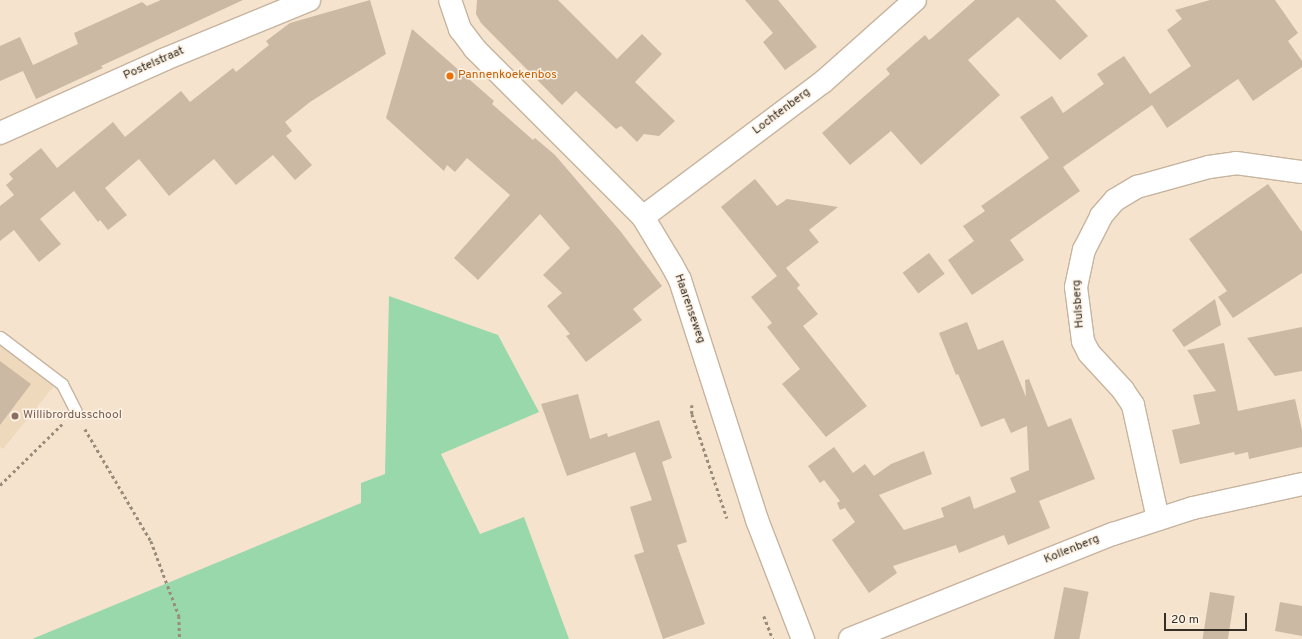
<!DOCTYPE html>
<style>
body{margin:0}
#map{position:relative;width:1302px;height:639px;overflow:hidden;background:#f5e3cd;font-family:Overpass,sans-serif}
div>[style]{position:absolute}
.built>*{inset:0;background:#efd9bc}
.green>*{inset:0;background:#99d8ab}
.building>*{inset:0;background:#cbb9a4;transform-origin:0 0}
.path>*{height:2.5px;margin-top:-1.25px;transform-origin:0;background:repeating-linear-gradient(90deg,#998c7c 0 3px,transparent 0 6px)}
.roads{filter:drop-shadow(1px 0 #c6b49f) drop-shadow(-1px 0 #c6b49f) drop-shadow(0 1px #c6b49f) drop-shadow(0 -1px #c6b49f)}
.lane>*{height:11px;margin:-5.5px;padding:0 5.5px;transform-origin:5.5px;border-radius:5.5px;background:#fff}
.street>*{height:22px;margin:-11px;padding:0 11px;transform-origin:11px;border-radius:11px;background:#fff}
.secondary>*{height:22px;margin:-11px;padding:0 11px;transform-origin:11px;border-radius:11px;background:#fff}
.dots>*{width:11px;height:11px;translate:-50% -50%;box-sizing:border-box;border:2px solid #fdf2e4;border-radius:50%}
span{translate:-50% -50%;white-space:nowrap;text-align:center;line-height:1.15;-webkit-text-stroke:3px #fdf2e4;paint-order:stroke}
.street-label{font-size:12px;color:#352e25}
.food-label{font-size:12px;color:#c56008}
.left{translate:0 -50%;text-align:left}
.education-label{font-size:12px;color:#785e54}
.scale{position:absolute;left:1164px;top:613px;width:83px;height:18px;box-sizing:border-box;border:2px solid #352e25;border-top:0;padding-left:5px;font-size:12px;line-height:14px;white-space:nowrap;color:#352e25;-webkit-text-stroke:3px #fdf2e4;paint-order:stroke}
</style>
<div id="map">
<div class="built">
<div style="clip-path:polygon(0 344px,54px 386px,3px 449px,0 447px)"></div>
</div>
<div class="green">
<div style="clip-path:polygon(389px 296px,498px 335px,539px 412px,441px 454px,480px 534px,524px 517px,569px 639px,32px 639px,361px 503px,361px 483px,385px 474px)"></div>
</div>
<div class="building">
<div style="clip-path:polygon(161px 0,243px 0,101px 66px,103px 68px,36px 99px,23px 71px,0 81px,0 46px,20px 37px,33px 65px,78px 44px,74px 33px,142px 2px,147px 6px)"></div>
<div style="clip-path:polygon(370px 0,386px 54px,310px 102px,285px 122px,292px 131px,286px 136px,312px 165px,295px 180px,273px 155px,236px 185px,214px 159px,169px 196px,139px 159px,105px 188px,127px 215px,108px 230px,100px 220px,98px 222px,74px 191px,40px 219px,61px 244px,39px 262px,14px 230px,0 241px,0 206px,14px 195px,6px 185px,13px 179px,9px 174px,41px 148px,57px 168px,113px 122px,125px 137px,181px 91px,190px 102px,233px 68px,236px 72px,269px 45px,266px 41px,290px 23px)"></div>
<div style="clip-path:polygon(477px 0,558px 0,617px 59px,642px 34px,662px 54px,635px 82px,675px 121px,659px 136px,644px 134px,637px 142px,621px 126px,616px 129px,576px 91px,562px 105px,481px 23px,476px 14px)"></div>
<div style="clip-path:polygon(745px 0,778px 0,817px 47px,785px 70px,763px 42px,773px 33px)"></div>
<div style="clip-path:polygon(975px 0,1055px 0,1088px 36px,1060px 60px,1018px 17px,968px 60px,1000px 95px,921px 165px,891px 131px,850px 165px,822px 133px,890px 74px,886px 69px,925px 35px,929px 40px,933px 37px)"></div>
<div style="clip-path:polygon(1210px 0,1275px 0,1298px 33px,1288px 41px,1302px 61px,1302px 67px,1253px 101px,1238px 79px,1167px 128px,1152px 105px,1063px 167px,1080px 191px,1010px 240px,1024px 260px,972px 295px,948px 260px,974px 241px,963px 226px,985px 211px,981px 206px,1049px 158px,1020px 117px,1052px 96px,1063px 113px,1104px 84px,1097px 74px,1124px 56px,1150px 94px,1191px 66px,1167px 30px,1182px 19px,1175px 10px)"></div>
<div style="clip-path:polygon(412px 29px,494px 101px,492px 104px,533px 140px,535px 138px,555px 155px,621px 232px,662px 286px,633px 309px,642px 320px,586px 362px,566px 336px,570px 334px,547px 306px,562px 293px,543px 275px,570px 248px,540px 214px,478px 280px,454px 258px,510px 195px,467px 158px,455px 172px,447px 165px,444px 171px,386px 118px)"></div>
<div style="clip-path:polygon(755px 179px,777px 206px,787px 199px,838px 207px,809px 230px,819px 242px,786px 268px,800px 285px,797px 288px,818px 314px,803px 326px,867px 406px,826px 437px,782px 384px,800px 369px,767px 327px,772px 323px,751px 297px,777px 276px,721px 207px)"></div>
<div style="clip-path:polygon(1268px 184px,1302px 232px,1302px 273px,1233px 318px,1218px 297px,1227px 291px,1189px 239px)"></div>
<div style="left:929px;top:253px;width:26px;height:33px;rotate:53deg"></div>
<div style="clip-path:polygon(1215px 299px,1221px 325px,1184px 347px,1172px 330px)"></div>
<div style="clip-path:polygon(967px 322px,978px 350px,1003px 340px,1026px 397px,1025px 380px,1029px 379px,1048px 427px,1071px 418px,1095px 479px,1039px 501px,1050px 528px,1008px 545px,1004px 535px,959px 553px,956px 545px,893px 566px,897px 573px,869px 593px,832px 540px,855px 522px,845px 508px,840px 510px,837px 503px,840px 501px,824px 480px,820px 483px,808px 466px,834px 447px,853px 473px,865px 464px,874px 476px,891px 464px,924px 451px,932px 474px,879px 495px,904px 530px,944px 517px,941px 508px,970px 496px,974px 509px,1016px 492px,1010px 478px,1029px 470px,1027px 426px,1011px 433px,1004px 418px,981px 427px,958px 374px,956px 375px,939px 333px)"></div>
<div style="clip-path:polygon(1302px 327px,1302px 371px,1275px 376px,1247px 338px)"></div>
<div style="clip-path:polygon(1224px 343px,1238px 411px,1295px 399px,1302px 430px,1302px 447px,1249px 459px,1248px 452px,1235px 455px,1234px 452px,1180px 464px,1172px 430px,1200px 424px,1193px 395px,1216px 391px,1187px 350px)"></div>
<div style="clip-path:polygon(0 361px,31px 384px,0 425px)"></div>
<div style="clip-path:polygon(578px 394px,590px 439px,607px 433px,608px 437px,659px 420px,672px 458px,662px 462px,687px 542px,677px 545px,705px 624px,663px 639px,634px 555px,644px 552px,630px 507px,652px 500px,635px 452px,567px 476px,541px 404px)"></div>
<div style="left:1064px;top:587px;width:25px;height:53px;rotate:11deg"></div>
<div style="left:1210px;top:592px;width:25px;height:48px;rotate:9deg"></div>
<div style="clip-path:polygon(1280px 602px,1302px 606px,1302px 636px,1275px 631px)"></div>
</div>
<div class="path">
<div style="left:692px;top:405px;width:9px;rotate:90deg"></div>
<div style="left:692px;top:414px;width:110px;rotate:71.4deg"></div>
<div style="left:85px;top:429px;width:130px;rotate:59.5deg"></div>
<div style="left:151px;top:541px;width:80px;rotate:69.5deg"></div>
<div style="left:179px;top:616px;width:23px;rotate:88deg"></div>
<div style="left:0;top:485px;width:87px;rotate:-44.5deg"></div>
<div style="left:764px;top:616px;width:25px;rotate:69deg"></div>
</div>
<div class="roads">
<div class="lane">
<div style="left:0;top:337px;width:78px;rotate:37.2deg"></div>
<div style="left:62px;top:384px;width:30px;rotate:63deg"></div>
</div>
<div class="street">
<div style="left:0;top:133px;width:179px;rotate:-24.1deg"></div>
<div style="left:163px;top:60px;width:158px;rotate:-22.3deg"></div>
<div style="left:643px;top:217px;width:225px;rotate:-36.9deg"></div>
<div style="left:823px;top:82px;width:123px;rotate:-41.7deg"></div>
<div style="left:1158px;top:519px;width:117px;rotate:-102.4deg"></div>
<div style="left:1133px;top:405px;width:18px;rotate:-124deg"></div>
<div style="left:1123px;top:390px;width:50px;rotate:-132.6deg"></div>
<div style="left:1089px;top:353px;width:13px;rotate:-117deg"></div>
<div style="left:1083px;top:341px;width:54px;rotate:-97.4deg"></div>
<div style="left:1076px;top:287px;width:38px;rotate:-78deg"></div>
<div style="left:1084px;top:250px;width:38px;rotate:-63deg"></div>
<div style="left:1101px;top:216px;width:21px;rotate:-49deg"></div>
<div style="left:1115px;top:200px;width:26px;rotate:-31deg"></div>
<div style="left:1137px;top:187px;width:75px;rotate:-15.5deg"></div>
<div style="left:1209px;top:167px;width:27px;rotate:-8deg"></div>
<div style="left:1236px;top:163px;width:67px;rotate:7.8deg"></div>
<div style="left:850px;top:639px;width:283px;rotate:-21.8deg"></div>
<div style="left:1113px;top:534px;width:84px;rotate:-18deg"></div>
<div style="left:1193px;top:508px;width:112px;rotate:-12.4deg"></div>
</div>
<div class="secondary">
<div style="left:450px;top:0;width:31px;rotate:71deg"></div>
<div style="left:460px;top:29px;width:25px;rotate:53deg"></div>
<div style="left:475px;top:49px;width:238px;rotate:45deg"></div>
<div style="left:643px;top:217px;width:56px;rotate:58.9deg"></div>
<div style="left:672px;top:265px;width:17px;rotate:62deg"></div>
<div style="left:680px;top:280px;width:252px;rotate:72.2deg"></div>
<div style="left:757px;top:520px;width:128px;rotate:68.9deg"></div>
</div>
</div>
<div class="dots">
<div style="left:450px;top:76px;background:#e8710a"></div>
<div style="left:15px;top:416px;background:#8d6e63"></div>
</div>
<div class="street-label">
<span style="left:154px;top:64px;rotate:-24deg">Postelstraat</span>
<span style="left:782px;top:112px;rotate:-37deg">Lochtenberg</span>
<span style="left:1079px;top:304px;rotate:-94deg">Hulsberg</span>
<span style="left:689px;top:309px;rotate:71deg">Haarenseweg</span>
<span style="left:1072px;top:550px;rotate:-22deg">Kollenberg</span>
</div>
<div class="food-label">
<span class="left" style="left:458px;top:76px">Pannenkoekenbos</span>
</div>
<div class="education-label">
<span class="left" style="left:23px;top:416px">Willibrordusschool</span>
</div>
<div class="scale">20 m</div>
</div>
